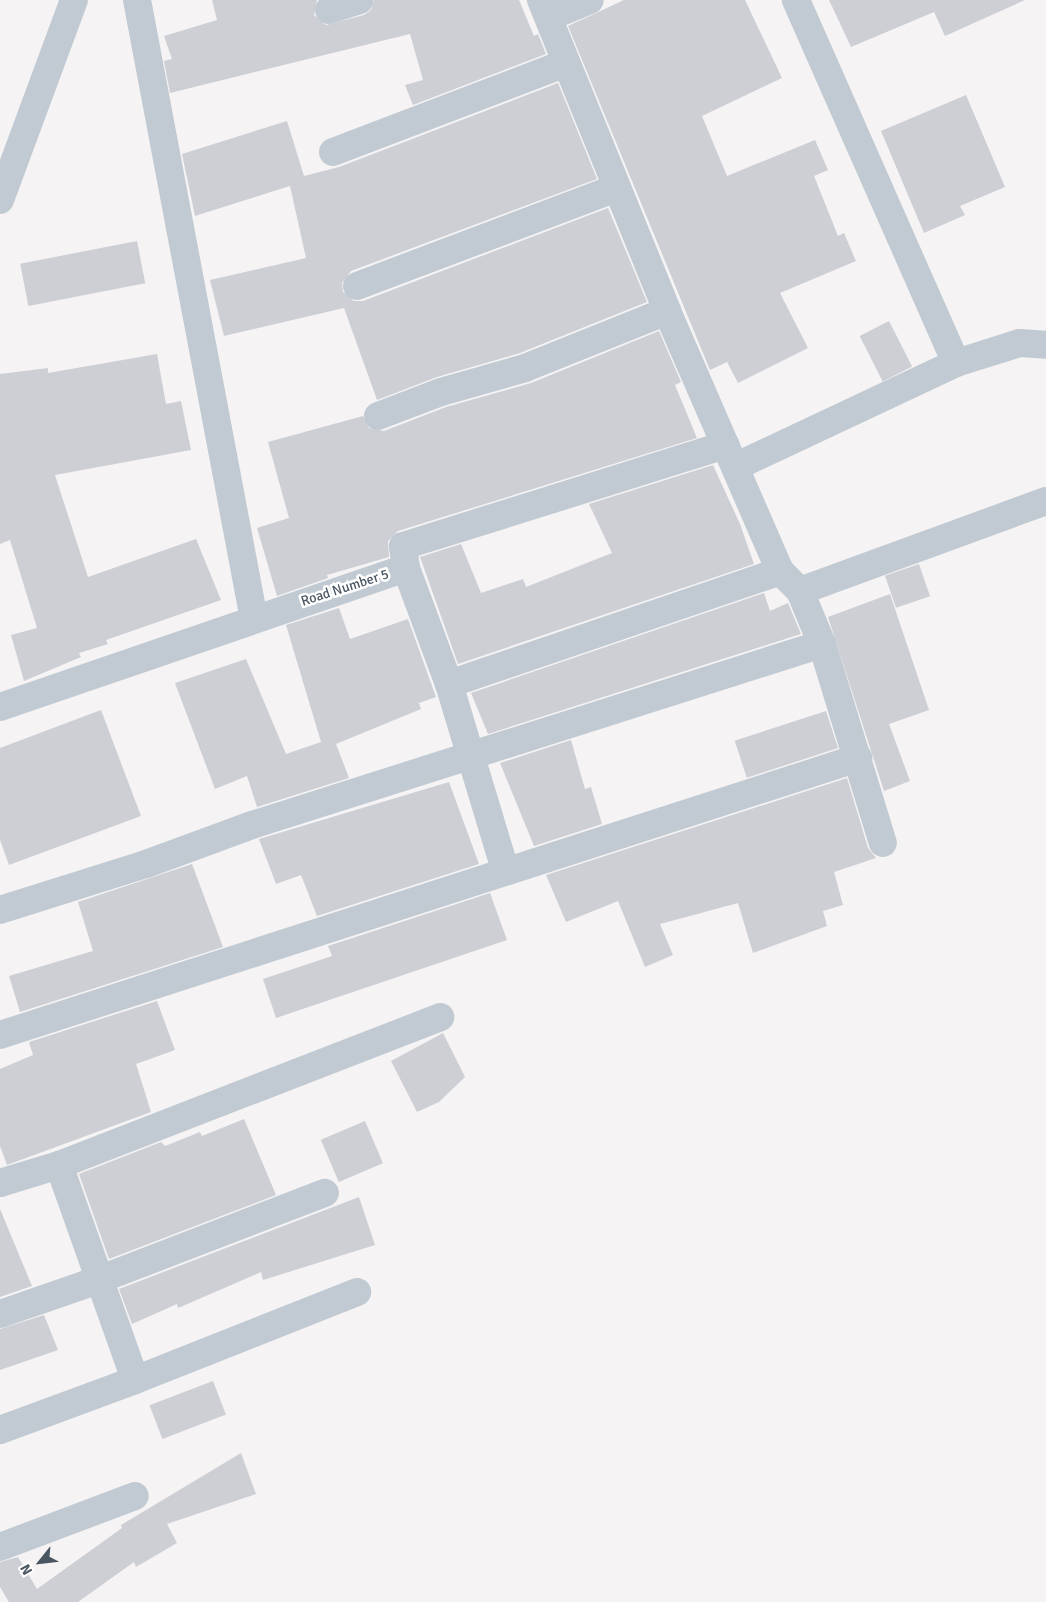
<!DOCTYPE html>
<style>
body{margin:0}
#map{position:relative;width:1046px;height:1602px;overflow:hidden;background:#f5f3f3;font-family:Signika,sans-serif}
div>[style]{position:absolute}
.building>*{inset:0;background:#cdcfd5;transform-origin:0 0}
.minor>*{height:28px;margin:-14px;padding:0 14px;transform-origin:14px;border-radius:14px;background:#c1cad2}
.tertiary>*{height:28px;margin:-14px;padding:0 14px;transform-origin:14px;border-radius:14px;background:#c1cad2}
span{translate:-50% -50%;white-space:nowrap;text-align:center;line-height:1.15;-webkit-text-stroke:5px #fff;paint-order:stroke}
.street-label{font-size:14px;color:#4a5661}
.north{position:absolute;left:15px;top:1537px;width:50px;height:50px;-webkit-text-stroke:4px #fff;paint-order:stroke;rotate:241deg;font-size:14px;font-weight:700;line-height:20px;text-align:center;color:#4a5661}
.north::after{content:'';display:block;margin:auto;width:18px;height:22px;background:#4a5661;clip-path:polygon(50% 0,100% 100%,50% 72%,0 100%)}
</style>
<div id="map">
<div class="building">
<div style="clip-path:polygon(212px 0,317px 0,314px 15px,326px 25px,364px 15px,371px 10px,374px 0,519px 0,534px 36px,538px 34px,546px 54px,413px 105px,405px 85px,423px 80px,410px 34px,170px 93px,164px 61px,172px 59px,164px 36px,217px 20px)"></div>
<div style="clip-path:polygon(624px 0,745px 0,782px 78px,702px 116px,727px 176px,815px 140px,828px 170px,814px 176px,838px 236px,844px 233px,856px 261px,780px 293px,808px 348px,738px 383px,727px 362px,710px 370px,568px 26px)"></div>
<div style="clip-path:polygon(829px 0,1025px 0,945px 36px,934px 12px,851px 47px)"></div>
<div style="clip-path:polygon(558px 83px,597px 179px,351px 271px,342px 283px,343px 292px,354px 301px,363px 301px,608px 208px,647px 302px,520px 353px,437px 377px,377px 400px,344px 308px,224px 336px,210px 280px,306px 258px,290px 186px,195px 216px,182px 154px,287px 121px,304px 176px,339px 167px)"></div>
<div style="clip-path:polygon(966px 95px,1005px 187px,960px 206px,965px 215px,924px 233px,881px 131px)"></div>
<div style="left:137px;top:241px;width:43px;height:119px;rotate:79deg"></div>
<div style="left:889px;top:321px;width:51px;height:33px;rotate:63deg"></div>
<div style="clip-path:polygon(659px 331px,681px 382px,675px 385px,697px 438px,398px 531px,388px 541px,389px 557px,327px 575px,328px 578px,277px 596px,257px 528px,289px 518px,268px 442px,363px 416px,369px 428px,384px 431px,446px 407px,531px 383px)"></div>
<div style="clip-path:polygon(157px 354px,166px 404px,181px 401px,191px 450px,55px 475px,88px 577px,196px 539px,221px 600px,106px 640px,108px 644px,79px 653px,81px 657px,24px 681px,11px 635px,37px 628px,10px 540px,0 544px,0 374px,48px 368px,48px 373px)"></div>
<div style="clip-path:polygon(713px 465px,740px 524px,754px 564px,458px 664px,420px 557px,461px 544px,481px 593px,523px 579px,526px 587px,612px 553px,589px 504px)"></div>
<div style="left:919px;top:564px;width:34px;height:36px;rotate:71deg"></div>
<div style="clip-path:polygon(764px 593px,770px 611px,788px 603px,801px 634px,488px 734px,471px 693px)"></div>
<div style="clip-path:polygon(890px 594px,929px 710px,889px 724px,910px 781px,884px 791px,828px 617px)"></div>
<div style="clip-path:polygon(339px 608px,350px 639px,408px 619px,436px 697px,419px 703px,421px 709px,336px 744px,349px 778px,257px 807px,247px 776px,215px 789px,175px 683px,246px 659px,286px 754px,321px 742px,286px 625px)"></div>
<div style="clip-path:polygon(101px 710px,141px 816px,9px 865px,0 840px,0 748px)"></div>
<div style="left:826px;top:711px;width:39px;height:96px;rotate:72deg"></div>
<div style="clip-path:polygon(571px 740px,585px 789px,591px 787px,602px 824px,534px 846px,500px 763px)"></div>
<div style="clip-path:polygon(847px 778px,868px 848px,876px 858px,834px 872px,843px 905px,823px 911px,827px 926px,753px 953px,738px 903px,660px 924px,673px 955px,645px 967px,618px 901px,566px 922px,546px 875px)"></div>
<div style="clip-path:polygon(449px 782px,479px 864px,317px 916px,301px 875px,276px 884px,259px 839px)"></div>
<div style="clip-path:polygon(192px 864px,223px 947px,20px 1012px,9px 976px,93px 951px,78px 902px)"></div>
<div style="clip-path:polygon(490px 893px,507px 940px,276px 1018px,263px 979px,332px 956px,328px 946px)"></div>
<div style="clip-path:polygon(157px 1001px,175px 1050px,136px 1064px,151px 1112px,7px 1165px,0 1146px,0 1069px,33px 1055px,29px 1042px)"></div>
<div style="clip-path:polygon(443px 1033px,465px 1077px,439px 1102px,417px 1112px,391px 1061px)"></div>
<div style="clip-path:polygon(244px 1119px,276px 1195px,109px 1259px,79px 1174px,161px 1142px,165px 1146px,200px 1132px,202px 1136px)"></div>
<div style="left:365px;top:1121px;width:46px;height:48px;rotate:67deg"></div>
<div style="clip-path:polygon(359px 1197px,375px 1245px,263px 1280px,261px 1272px,178px 1308px,177px 1304px,132px 1324px,119px 1289px)"></div>
<div style="clip-path:polygon(0 1209px,32px 1286px,0 1297px)"></div>
<div style="clip-path:polygon(44px 1315px,58px 1350px,0 1370px,0 1329px)"></div>
<div style="left:213px;top:1381px;width:36px;height:68px;rotate:69deg"></div>
<div style="clip-path:polygon(241px 1453px,256px 1494px,167px 1524px,177px 1543px,136px 1567px,134px 1562px,78px 1602px,9px 1602px,0 1587px,0 1562px,18px 1557px,37px 1589px,122px 1528px,121px 1525px)"></div>
</div>
<div class="minor">
<div style="left:137px;top:0;width:630px;rotate:79.3deg"></div>
<div style="left:541px;top:0;width:336px;rotate:67.9deg"></div>
<div style="left:667px;top:311px;width:283px;rotate:66.5deg"></div>
<div style="left:780px;top:571px;width:28px;rotate:45deg"></div>
<div style="left:800px;top:591px;width:57px;rotate:67.5deg"></div>
<div style="left:822px;top:644px;width:208px;rotate:73deg"></div>
<div style="left:329px;top:10px;width:32px;rotate:-18deg"></div>
<div style="left:549px;top:17px;width:44px;rotate:-22.5deg"></div>
<div style="left:333px;top:152px;width:249px;rotate:-20.9deg"></div>
<div style="left:357px;top:286px;width:277px;rotate:-20.7deg"></div>
<div style="left:956px;top:363px;width:67px;rotate:-17.4deg"></div>
<div style="left:1020px;top:343px;width:26px;rotate:4deg"></div>
<div style="left:378px;top:416px;width:67px;rotate:-20.9deg"></div>
<div style="left:441px;top:392px;width:87px;rotate:-15.9deg"></div>
<div style="left:525px;top:368px;width:153px;rotate:-21.9deg"></div>
<div style="left:737px;top:466px;width:242px;rotate:-25.2deg"></div>
<div style="left:956px;top:363px;width:397px;rotate:-113.8deg"></div>
<div style="left:406px;top:568px;width:124px;rotate:69.7deg"></div>
<div style="left:449px;top:684px;width:193px;rotate:73.2deg"></div>
<div style="left:800px;top:591px;width:262px;rotate:-20.1deg"></div>
<div style="left:449px;top:684px;width:350px;rotate:-18.8deg"></div>
<div style="left:0;top:707px;width:429px;rotate:-18.9deg"></div>
<div style="left:406px;top:568px;width:22px;rotate:-98deg"></div>
<div style="left:403px;top:546px;width:338px;rotate:-17.4deg"></div>
<div style="left:0;top:910px;width:153px;rotate:-17.5deg"></div>
<div style="left:146px;top:864px;width:113px;rotate:-20.2deg"></div>
<div style="left:252px;top:825px;width:598px;rotate:-17.62deg"></div>
<div style="left:0;top:1035px;width:902px;rotate:-17.89deg"></div>
<div style="left:59px;top:1165px;width:228px;rotate:70.5deg"></div>
<div style="left:0;top:1183px;width:62px;rotate:-17deg"></div>
<div style="left:59px;top:1165px;width:409px;rotate:-21.2deg"></div>
<div style="left:0;top:1314px;width:104px;rotate:-19.1deg"></div>
<div style="left:98px;top:1280px;width:243px;rotate:-21deg"></div>
<div style="left:0;top:1430px;width:144px;rotate:-20.3deg"></div>
<div style="left:135px;top:1380px;width:239px;rotate:-21.6deg"></div>
<div style="left:0;top:1547px;width:144px;rotate:-20.7deg"></div>
</div>
<div class="tertiary">
<div style="left:0;top:200px;width:213px;rotate:-69.7deg"></div>
</div>
<div class="street-label">
<span style="left:345px;top:588px;rotate:-18deg">Road Number 5</span>
</div>
<div class="north">N</div>
</div>
